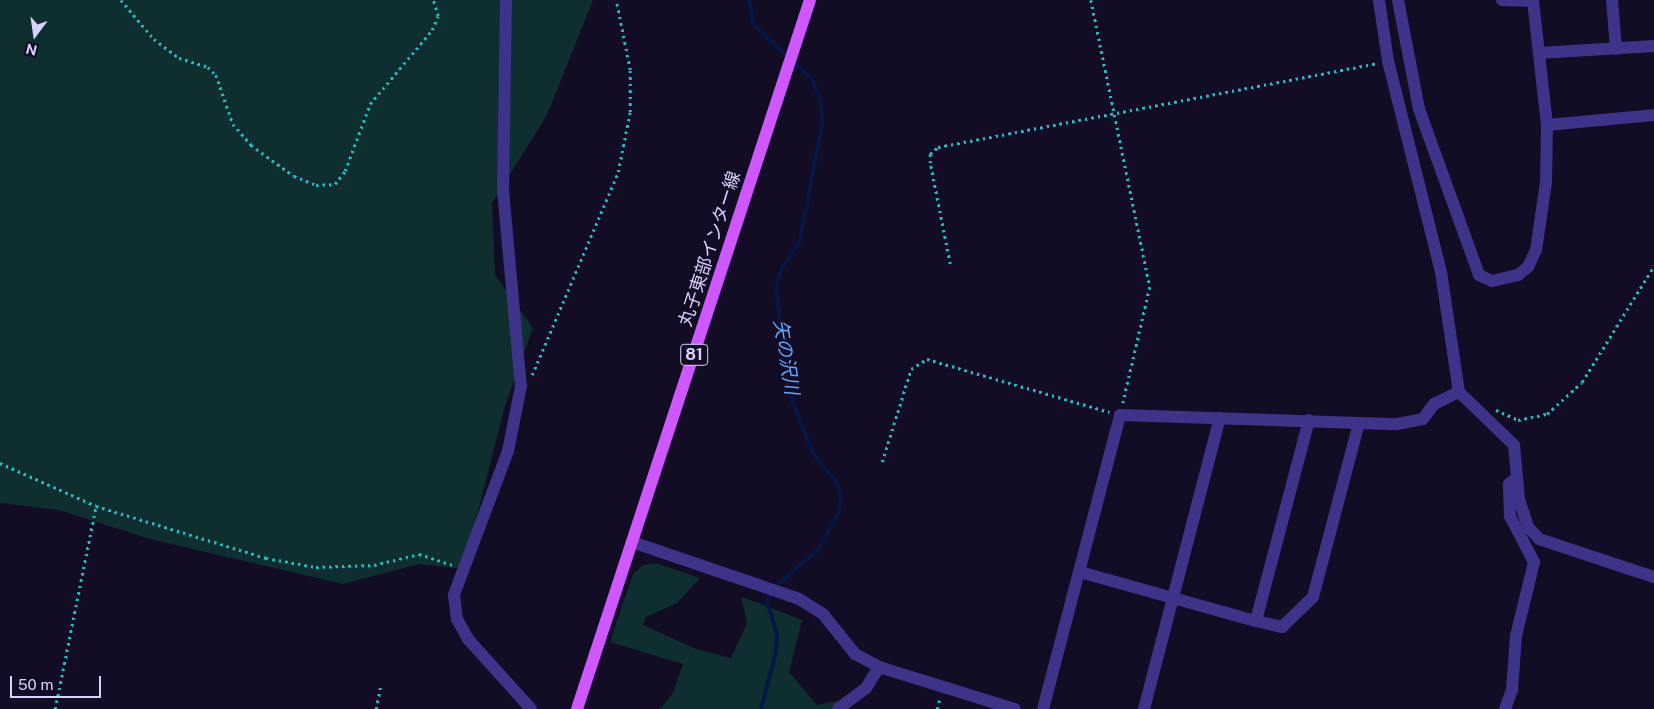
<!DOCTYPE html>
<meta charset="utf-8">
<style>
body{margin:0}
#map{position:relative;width:1654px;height:709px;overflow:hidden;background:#130c25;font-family:"Public Sans","Noto Sans JP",sans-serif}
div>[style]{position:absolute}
.green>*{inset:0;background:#0f2e30}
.stream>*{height:4px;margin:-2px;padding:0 2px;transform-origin:2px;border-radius:2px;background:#051746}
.path>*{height:2.5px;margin-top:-1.25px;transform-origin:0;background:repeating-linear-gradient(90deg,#23bdc1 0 2.5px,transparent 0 6.5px)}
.minor>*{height:12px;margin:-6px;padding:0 6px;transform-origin:6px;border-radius:6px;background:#3d3389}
.major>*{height:12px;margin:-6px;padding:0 6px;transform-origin:6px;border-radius:6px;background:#ce57ff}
span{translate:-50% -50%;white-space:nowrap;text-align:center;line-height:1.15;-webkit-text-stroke:4px #130c25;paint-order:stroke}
.shield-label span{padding:1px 4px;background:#130c25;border:1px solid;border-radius:4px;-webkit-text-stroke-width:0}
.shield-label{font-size:16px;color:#dad0ff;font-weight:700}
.street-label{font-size:18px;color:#dad0ff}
.water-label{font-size:19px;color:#5ea7ff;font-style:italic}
.north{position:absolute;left:10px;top:10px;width:50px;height:50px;-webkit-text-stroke:4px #130c25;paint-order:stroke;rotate:194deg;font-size:14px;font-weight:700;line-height:20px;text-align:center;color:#dad0ff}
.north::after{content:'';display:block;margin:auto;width:18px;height:22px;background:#dad0ff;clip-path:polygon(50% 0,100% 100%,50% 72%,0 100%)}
.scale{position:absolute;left:10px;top:676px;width:91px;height:22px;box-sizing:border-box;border:2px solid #dad0ff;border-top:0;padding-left:6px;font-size:15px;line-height:18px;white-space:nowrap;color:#dad0ff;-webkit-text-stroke:4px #130c25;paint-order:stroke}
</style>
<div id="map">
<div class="green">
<div style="clip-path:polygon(0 0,593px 0,547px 115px,492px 203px,495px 275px,533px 328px,505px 406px,463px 569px,419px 564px,343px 584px,150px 539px,59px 510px,0 503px)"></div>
<div style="clip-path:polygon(656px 563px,700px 578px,677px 603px,646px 617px,643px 625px,696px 649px,731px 658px,747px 623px,741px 597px,761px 604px,802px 620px,789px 672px,817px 705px,847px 699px,849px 709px,660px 709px,673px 693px,683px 664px,610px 642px,633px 574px,643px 565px)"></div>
</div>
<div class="stream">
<div style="left:749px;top:0;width:24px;rotate:81deg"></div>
<div style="left:753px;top:24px;width:48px;rotate:43.3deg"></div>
<div style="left:761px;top:709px;width:59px;rotate:-75.3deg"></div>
<div style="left:776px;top:652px;width:17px;rotate:-87deg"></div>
<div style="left:777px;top:635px;width:35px;rotate:-106deg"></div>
<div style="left:767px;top:601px;width:16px;rotate:-60deg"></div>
<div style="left:775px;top:587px;width:58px;rotate:-40.8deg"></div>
<div style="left:819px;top:549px;width:40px;rotate:-62deg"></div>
<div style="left:838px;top:514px;width:18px;rotate:-81deg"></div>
<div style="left:841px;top:496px;width:14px;rotate:-107deg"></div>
<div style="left:837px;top:483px;width:40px;rotate:-129deg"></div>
<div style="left:812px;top:452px;width:66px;rotate:-111.2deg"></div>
<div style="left:788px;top:390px;width:105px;rotate:-96.6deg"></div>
<div style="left:776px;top:286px;width:19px;rotate:-72deg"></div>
<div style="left:782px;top:268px;width:33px;rotate:-57deg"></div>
<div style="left:800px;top:240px;width:117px;rotate:-79.2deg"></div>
<div style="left:822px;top:125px;width:24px;rotate:-92deg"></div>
<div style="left:821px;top:101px;width:25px;rotate:-113deg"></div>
<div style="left:811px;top:78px;width:25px;rotate:-137deg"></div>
</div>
<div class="path">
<div style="left:121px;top:0;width:51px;rotate:49.8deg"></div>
<div style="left:154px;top:39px;width:31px;rotate:37deg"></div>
<div style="left:179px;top:58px;width:30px;rotate:17deg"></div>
<div style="left:208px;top:67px;width:11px;rotate:45deg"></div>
<div style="left:216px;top:75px;width:52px;rotate:70.9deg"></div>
<div style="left:233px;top:124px;width:28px;rotate:49deg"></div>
<div style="left:251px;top:145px;width:53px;rotate:35.8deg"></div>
<div style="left:294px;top:176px;width:24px;rotate:22deg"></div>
<div style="left:316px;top:185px;width:19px;rotate:-3deg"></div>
<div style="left:335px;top:184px;width:16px;rotate:-52deg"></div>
<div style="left:345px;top:171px;width:72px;rotate:-69.5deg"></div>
<div style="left:370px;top:104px;width:97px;rotate:-50deg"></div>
<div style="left:432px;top:30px;width:15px;rotate:-67deg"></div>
<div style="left:438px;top:16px;width:17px;rotate:-107deg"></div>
<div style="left:1091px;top:0;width:293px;rotate:78.4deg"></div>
<div style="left:1150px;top:287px;width:119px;rotate:103.1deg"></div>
<div style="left:950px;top:264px;width:103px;rotate:-101.2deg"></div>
<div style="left:930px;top:163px;width:9px;rotate:-90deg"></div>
<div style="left:930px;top:154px;width:11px;rotate:-41deg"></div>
<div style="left:938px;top:147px;width:448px;rotate:-10.8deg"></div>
<div style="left:532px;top:375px;width:220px;rotate:-67deg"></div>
<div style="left:618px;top:172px;width:61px;rotate:-78.7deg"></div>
<div style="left:630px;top:112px;width:42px;rotate:-90deg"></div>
<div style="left:630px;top:70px;width:71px;rotate:-101.3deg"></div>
<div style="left:1496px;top:410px;width:24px;rotate:24deg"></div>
<div style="left:1518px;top:420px;width:30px;rotate:-12deg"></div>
<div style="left:1547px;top:414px;width:47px;rotate:-42.4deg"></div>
<div style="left:1582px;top:382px;width:137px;rotate:-58.2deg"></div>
<div style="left:882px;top:462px;width:97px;rotate:-72.7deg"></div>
<div style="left:911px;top:369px;width:19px;rotate:-32deg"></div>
<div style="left:927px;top:359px;width:190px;rotate:16.2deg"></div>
<div style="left:0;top:463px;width:105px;rotate:24.1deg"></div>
<div style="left:96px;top:506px;width:178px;rotate:17deg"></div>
<div style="left:266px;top:558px;width:51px;rotate:10.2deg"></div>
<div style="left:316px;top:567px;width:58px;rotate:-2deg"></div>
<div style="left:374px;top:565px;width:46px;rotate:-13.7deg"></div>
<div style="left:419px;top:554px;width:35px;rotate:18deg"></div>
<div style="left:55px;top:709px;width:207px;rotate:-78.6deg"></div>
<div style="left:376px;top:709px;width:25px;rotate:-79deg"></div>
<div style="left:937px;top:709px;width:11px;rotate:-75deg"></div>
</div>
<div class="minor">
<div style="left:506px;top:0;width:190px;rotate:90.9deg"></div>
<div style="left:503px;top:190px;width:197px;rotate:84.8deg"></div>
<div style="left:521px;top:386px;width:66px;rotate:101.3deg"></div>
<div style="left:508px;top:451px;width:154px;rotate:110.6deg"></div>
<div style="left:454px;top:595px;width:24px;rotate:83deg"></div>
<div style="left:457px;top:619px;width:23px;rotate:61deg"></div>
<div style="left:468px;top:639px;width:94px;rotate:48deg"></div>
<div style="left:1379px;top:0;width:62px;rotate:81.6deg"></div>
<div style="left:1388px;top:61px;width:218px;rotate:75.9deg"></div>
<div style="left:1441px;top:272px;width:121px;rotate:81.5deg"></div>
<div style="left:1459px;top:392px;width:76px;rotate:43.9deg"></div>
<div style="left:1514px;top:445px;width:54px;rotate:84.7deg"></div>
<div style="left:1519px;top:499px;width:29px;rotate:72deg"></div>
<div style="left:1528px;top:527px;width:16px;rotate:47deg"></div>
<div style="left:1539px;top:539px;width:121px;rotate:18.3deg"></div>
<div style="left:1398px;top:0;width:111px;rotate:79.1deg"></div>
<div style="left:1419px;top:109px;width:177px;rotate:70.1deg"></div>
<div style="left:1479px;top:275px;width:14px;rotate:25deg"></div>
<div style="left:1492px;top:281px;width:27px;rotate:-13deg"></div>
<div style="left:1518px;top:275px;width:13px;rotate:-39deg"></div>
<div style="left:1528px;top:267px;width:19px;rotate:-65deg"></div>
<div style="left:1536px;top:250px;width:69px;rotate:-81.6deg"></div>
<div style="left:1546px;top:182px;width:57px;rotate:-89deg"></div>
<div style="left:1547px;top:125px;width:126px;rotate:-96.4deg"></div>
<div style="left:1502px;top:0;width:31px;rotate:2deg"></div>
<div style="left:1612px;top:0;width:49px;rotate:85.3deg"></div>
<div style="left:1539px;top:53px;width:115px;rotate:-3.5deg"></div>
<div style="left:1547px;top:125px;width:107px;rotate:-5.3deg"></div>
<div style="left:1309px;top:420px;width:208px;rotate:104.8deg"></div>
<div style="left:1256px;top:621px;width:27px;rotate:13deg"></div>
<div style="left:1282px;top:627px;width:43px;rotate:-44.1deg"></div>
<div style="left:1313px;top:597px;width:180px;rotate:-75.2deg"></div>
<div style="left:632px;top:542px;width:176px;rotate:18.8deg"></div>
<div style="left:799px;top:599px;width:28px;rotate:32deg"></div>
<div style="left:823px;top:614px;width:51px;rotate:51.3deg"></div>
<div style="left:855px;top:654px;width:27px;rotate:28deg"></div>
<div style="left:1080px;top:572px;width:183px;rotate:15.6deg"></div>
<div style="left:838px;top:709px;width:35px;rotate:-37deg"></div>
<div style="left:866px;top:688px;width:25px;rotate:-58deg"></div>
<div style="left:879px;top:667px;width:142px;rotate:17.2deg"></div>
<div style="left:1043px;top:709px;width:304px;rotate:-75.3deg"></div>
<div style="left:1120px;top:415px;width:277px;rotate:1.9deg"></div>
<div style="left:1397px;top:424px;width:26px;rotate:-11deg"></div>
<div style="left:1423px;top:419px;width:19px;rotate:-54deg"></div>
<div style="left:1434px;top:404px;width:28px;rotate:-26deg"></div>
<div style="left:1144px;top:709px;width:301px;rotate:-75.4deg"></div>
<div style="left:1505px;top:709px;width:20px;rotate:-70deg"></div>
<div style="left:1512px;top:690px;width:54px;rotate:-85.8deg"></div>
<div style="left:1516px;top:636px;width:76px;rotate:-76.3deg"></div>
<div style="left:1534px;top:562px;width:52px;rotate:-117.6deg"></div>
<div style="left:1510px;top:516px;width:32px;rotate:-92deg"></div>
<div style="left:1509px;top:484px;width:10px;rotate:-37deg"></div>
</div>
<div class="major">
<div style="left:577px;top:709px;width:746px;rotate:-71.81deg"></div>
</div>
<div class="shield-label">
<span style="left:694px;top:355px">81</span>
</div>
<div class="street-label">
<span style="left:710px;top:249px;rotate:-72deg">丸子東部インター線</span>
</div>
<div class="water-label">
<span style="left:786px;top:357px;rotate:81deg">矢の沢川</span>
</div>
<div class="north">N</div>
<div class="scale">50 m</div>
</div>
